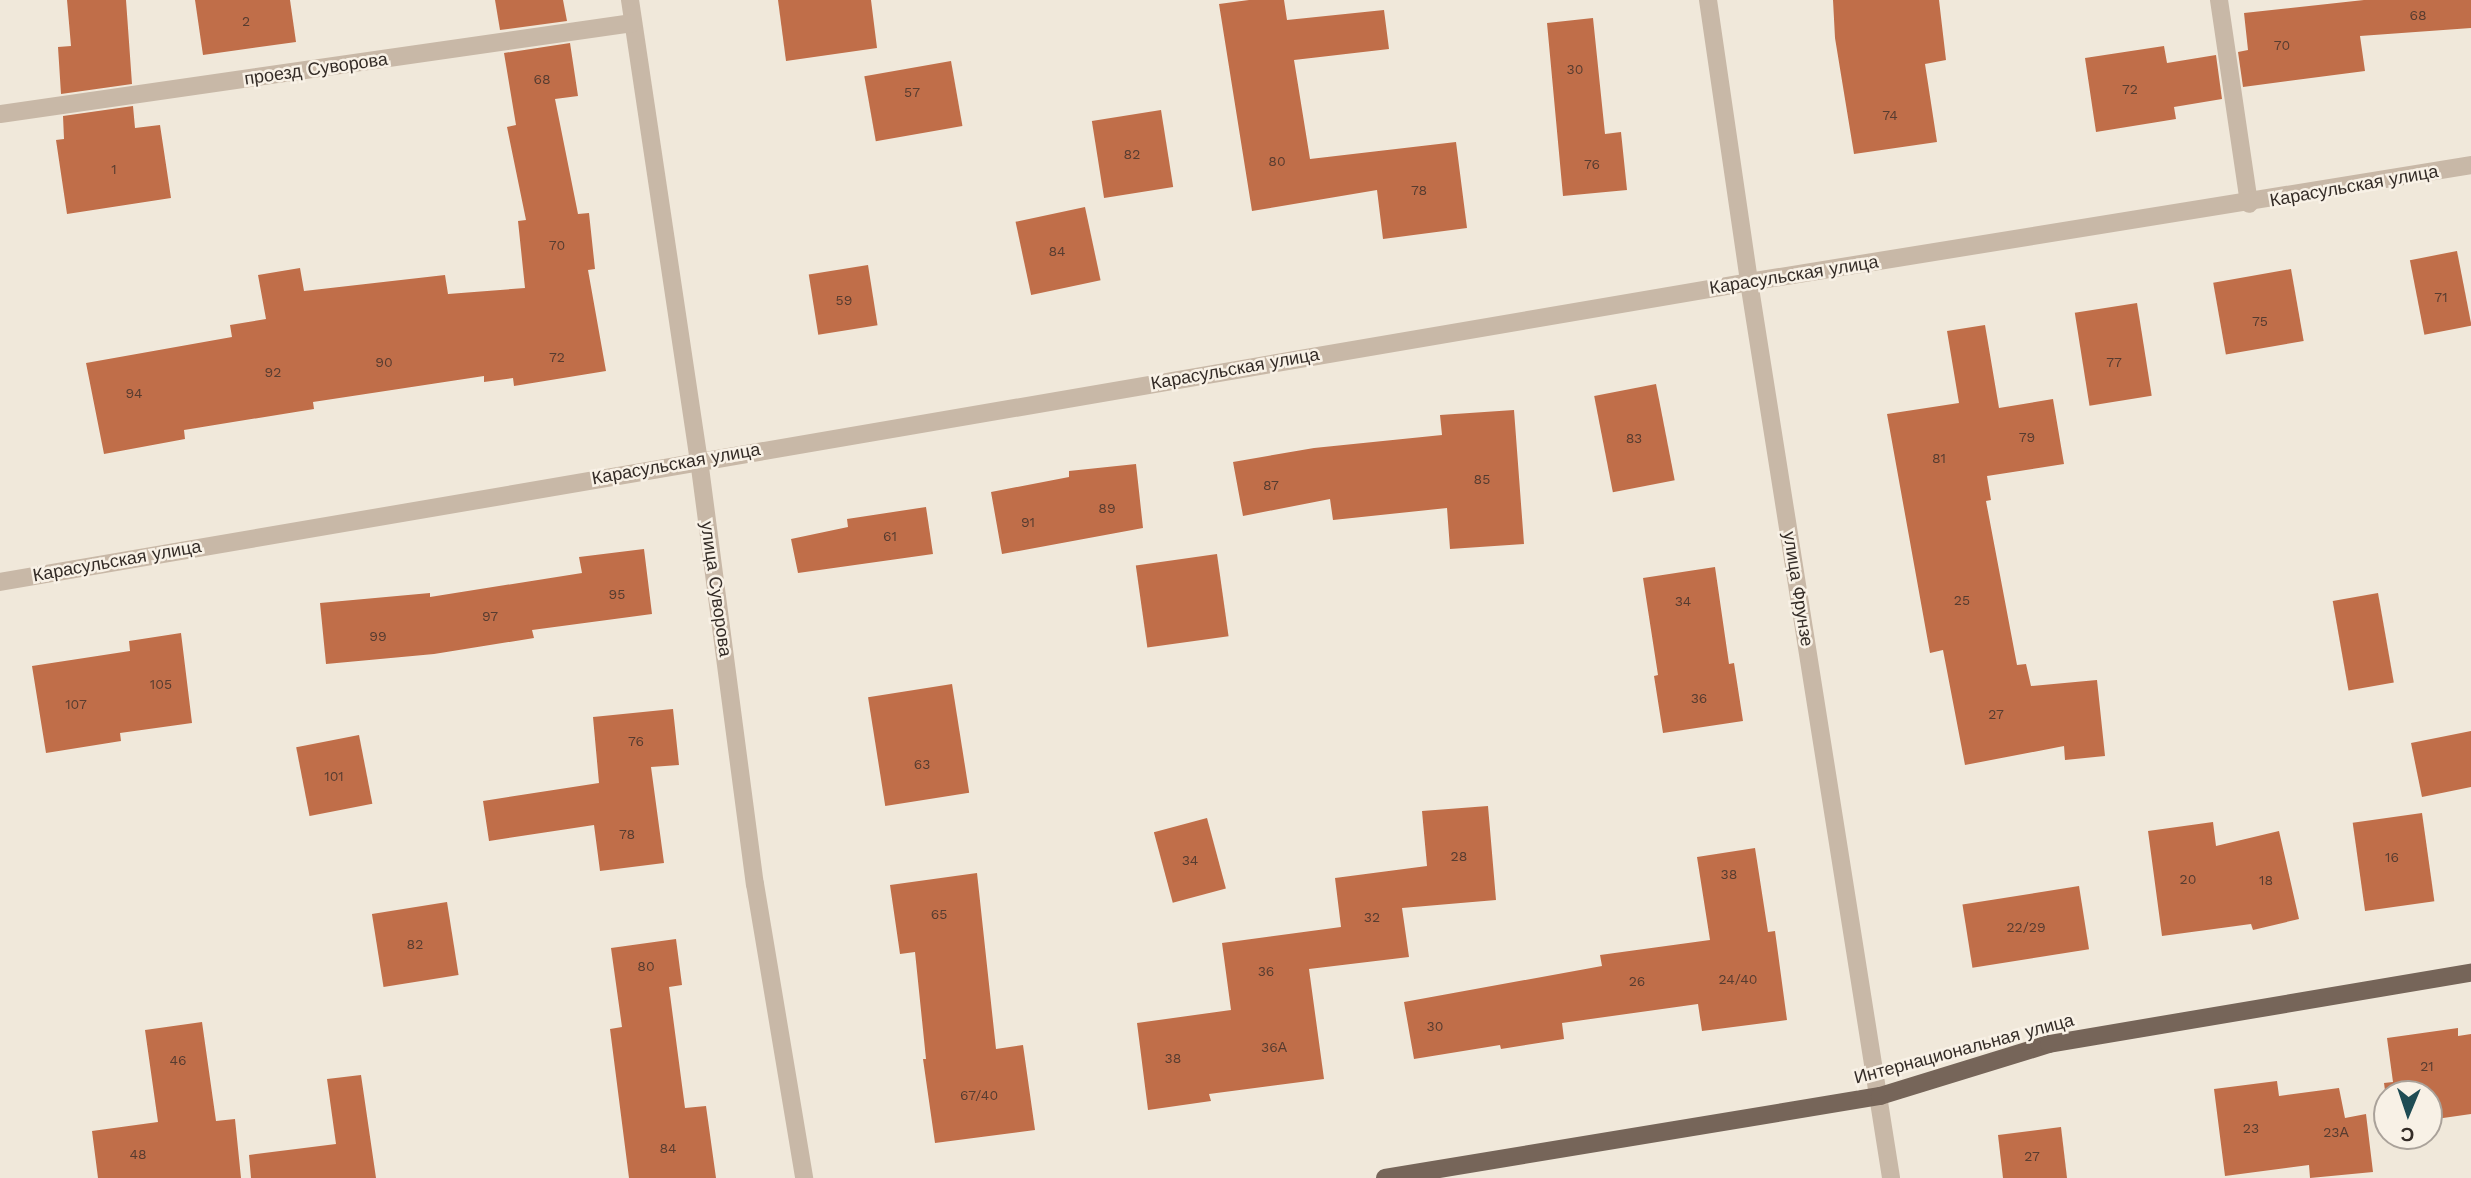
<!DOCTYPE html>
<meta charset="utf-8">
<style>
body{margin:0}
#map{position:relative;width:2471px;height:1178px;overflow:hidden;background:#f0e8da;font-family:"Work Sans",sans-serif}
div>[style]{position:absolute}
.building>*{inset:0;background:#c06e49;transform-origin:0 0}
.minor>*{height:18px;margin:-9px;padding:0 9px;transform-origin:9px;border-radius:9px;background:#c8b8a7}
.major>*{height:18px;margin:-9px;padding:0 9px;transform-origin:9px;border-radius:9px;background:#766559}
span{translate:-50% -50%;white-space:nowrap;text-align:center;line-height:1.15;-webkit-text-stroke:5px #f8f1e6;paint-order:stroke}
.number-label{font-size:14px;color:#573c30}
.number-label span{-webkit-text-stroke-width:0}
.street-label{font-size:18px;color:#342c27}
.north{position:absolute;left:2373px;top:1080px;width:70px;height:70px;box-sizing:border-box;background:#f8f1e6;border:2px solid #aaa29a;border-radius:50%;rotate:182deg;font-size:19px;font-weight:700;line-height:28px;text-align:center;color:#342c27}
.north::after{content:'';display:block;margin:auto;width:24px;height:32px;background:#1f4c54;clip-path:polygon(50% 0,100% 100%,50% 72%,0 100%)}
</style>
<div id="map">
<div class="building">
<div style="clip-path:polygon(67px 0,126px 0,132px 84px,61px 94px,58px 47px,71px 46px)"></div>
<div style="clip-path:polygon(195px 0,290px 0,296px 42px,203px 55px)"></div>
<div style="clip-path:polygon(495px 0,563px 0,567px 21px,500px 30px)"></div>
<div style="clip-path:polygon(778px 0,871px 0,877px 48px,786px 61px)"></div>
<div style="clip-path:polygon(1249px 0,1284px 0,1287px 20px,1384px 10px,1389px 49px,1294px 60px,1310px 159px,1456px 142px,1467px 228px,1383px 239px,1377px 190px,1252px 211px,1219px 4px)"></div>
<div style="clip-path:polygon(1833px 0,1939px 0,1946px 60px,1925px 64px,1937px 142px,1854px 154px,1835px 38px)"></div>
<div style="clip-path:polygon(2364px 0,2471px 0,2471px 28px,2360px 36px,2365px 71px,2243px 87px,2238px 52px,2248px 50px,2244px 13px)"></div>
<div style="clip-path:polygon(1593px 18px,1605px 134px,1621px 132px,1627px 190px,1563px 196px,1547px 23px)"></div>
<div style="clip-path:polygon(570px 43px,578px 96px,555px 99px,578px 214px,589px 213px,595px 269px,588px 270px,606px 371px,514px 386px,513px 378px,484px 382px,484px 376px,313px 402px,314px 409px,184px 430px,185px 439px,104px 454px,86px 363px,232px 337px,230px 325px,266px 319px,258px 275px,300px 268px,304px 291px,445px 275px,448px 294px,525px 288px,518px 221px,526px 220px,507px 127px,516px 125px,504px 53px)"></div>
<div style="clip-path:polygon(2164px 46px,2167px 63px,2216px 55px,2222px 99px,2174px 107px,2176px 119px,2096px 132px,2085px 58px)"></div>
<div style="left:951px;top:61px;width:66px;height:88px;rotate:80deg"></div>
<div style="clip-path:polygon(133px 106px,135px 128px,160px 125px,171px 198px,67px 214px,56px 140px,64px 139px,63px 116px)"></div>
<div style="left:1161px;top:110px;width:78px;height:70px;rotate:81deg"></div>
<div style="left:1085px;top:207px;width:75px;height:71px;rotate:78deg"></div>
<div style="left:2457px;top:251px;width:76px;height:48px;rotate:79deg"></div>
<div style="left:868px;top:265px;width:61px;height:60px;rotate:81deg"></div>
<div style="left:2291px;top:269px;width:73px;height:79px;rotate:80deg"></div>
<div style="left:2137px;top:303px;width:94px;height:63px;rotate:81deg"></div>
<div style="clip-path:polygon(1985px 325px,1999px 408px,2053px 399px,2064px 464px,1987px 476px,1991px 500px,1986px 501px,2017px 665px,2026px 664px,2031px 686px,2097px 680px,2105px 756px,2065px 760px,2064px 746px,1965px 765px,1943px 650px,1930px 653px,1887px 414px,1959px 403px,1947px 331px)"></div>
<div style="left:1656px;top:384px;width:98px;height:63px;rotate:79deg"></div>
<div style="clip-path:polygon(1514px 410px,1524px 544px,1450px 549px,1447px 508px,1333px 520px,1330px 499px,1243px 516px,1233px 462px,1314px 448px,1442px 435px,1440px 415px)"></div>
<div style="clip-path:polygon(1136px 464px,1143px 528px,1002px 554px,991px 492px,1069px 477px,1069px 471px)"></div>
<div style="clip-path:polygon(926px 507px,933px 554px,798px 573px,791px 539px,848px 527px,847px 519px)"></div>
<div style="clip-path:polygon(644px 549px,652px 614px,532px 630px,534px 638px,434px 654px,326px 664px,320px 603px,430px 593px,430px 597px,582px 573px,579px 557px)"></div>
<div style="left:1217px;top:554px;width:83px;height:82px;rotate:82deg"></div>
<div style="clip-path:polygon(1715px 567px,1729px 664px,1734px 663px,1743px 721px,1663px 733px,1654px 676px,1658px 675px,1643px 578px)"></div>
<div style="left:2378px;top:593px;width:91px;height:46px;rotate:80deg"></div>
<div style="clip-path:polygon(181px 633px,192px 723px,120px 733px,121px 741px,46px 753px,32px 666px,130px 651px,129px 641px)"></div>
<div style="left:952px;top:684px;width:110px;height:85px;rotate:81deg"></div>
<div style="clip-path:polygon(673px 709px,679px 765px,651px 767px,664px 863px,600px 871px,594px 825px,489px 841px,483px 801px,599px 783px,593px 717px)"></div>
<div style="clip-path:polygon(2471px 731px,2471px 787px,2422px 797px,2411px 743px)"></div>
<div style="left:359px;top:735px;width:70px;height:64px;rotate:79deg"></div>
<div style="clip-path:polygon(1488px 806px,1496px 900px,1402px 908px,1409px 957px,1309px 969px,1324px 1079px,1209px 1094px,1211px 1101px,1148px 1110px,1137px 1023px,1231px 1010px,1222px 943px,1341px 927px,1335px 878px,1427px 866px,1422px 811px)"></div>
<div style="left:2422px;top:813px;width:89px;height:70px;rotate:82deg"></div>
<div style="left:1207px;top:818px;width:73px;height:55px;rotate:75deg"></div>
<div style="clip-path:polygon(2213px 822px,2216px 846px,2279px 831px,2299px 919px,2253px 930px,2251px 924px,2162px 936px,2148px 831px)"></div>
<div style="clip-path:polygon(1755px 848px,1768px 932px,1775px 931px,1787px 1020px,1702px 1031px,1698px 1004px,1562px 1023px,1564px 1039px,1501px 1049px,1500px 1045px,1414px 1059px,1404px 1002px,1602px 966px,1600px 955px,1710px 940px,1697px 857px)"></div>
<div style="clip-path:polygon(977px 873px,996px 1049px,1023px 1045px,1035px 1130px,935px 1143px,923px 1059px,926px 1059px,915px 952px,900px 954px,890px 885px)"></div>
<div style="left:2079px;top:886px;width:64px;height:118px;rotate:81deg"></div>
<div style="left:447px;top:902px;width:74px;height:76px;rotate:81deg"></div>
<div style="clip-path:polygon(676px 939px,682px 985px,669px 987px,685px 1108px,706px 1106px,716px 1178px,629px 1178px,610px 1029px,622px 1027px,611px 948px)"></div>
<div style="clip-path:polygon(202px 1022px,216px 1121px,235px 1119px,241px 1178px,98px 1178px,92px 1131px,158px 1122px,145px 1030px)"></div>
<div style="clip-path:polygon(2458px 1028px,2458px 1036px,2471px 1034px,2471px 1114px,2429px 1120px,2429px 1094px,2387px 1094px,2387px 1106px,2384px 1083px,2393px 1082px,2387px 1038px)"></div>
<div style="clip-path:polygon(361px 1075px,376px 1178px,251px 1178px,249px 1155px,336px 1144px,327px 1079px)"></div>
<div style="clip-path:polygon(2277px 1081px,2279px 1096px,2339px 1088px,2345px 1118px,2366px 1114px,2373px 1172px,2310px 1178px,2309px 1165px,2225px 1176px,2214px 1089px)"></div>
<div style="clip-path:polygon(2061px 1127px,2067px 1178px,2003px 1178px,1998px 1135px)"></div>
</div>
<div class="minor">
<div style="left:630px;top:0;width:465px;rotate:81.5deg"></div>
<div style="left:699px;top:460px;width:428px;rotate:82.5deg"></div>
<div style="left:755px;top:884px;width:298px;rotate:80.5deg"></div>
<div style="left:1708px;top:0;width:285px;rotate:81.7deg"></div>
<div style="left:1749px;top:282px;width:907px;rotate:80.99deg"></div>
<div style="left:2219px;top:0;width:206px;rotate:81.6deg"></div>
<div style="left:0;top:114px;width:639px;rotate:-8.19deg"></div>
<div style="left:0;top:582px;width:1775px;rotate:-9.73deg"></div>
<div style="left:1749px;top:282px;width:731px;rotate:-9.2deg"></div>
</div>
<div class="major">
<div style="left:1385px;top:1178px;width:502px;rotate:-9.41deg"></div>
<div style="left:1880px;top:1096px;width:177px;rotate:-17.1deg"></div>
<div style="left:2049px;top:1044px;width:428px;rotate:-9.6deg"></div>
</div>
<div class="number-label">
<span style="left:2418px;top:15px">68</span>
<span style="left:246px;top:21px">2</span>
<span style="left:2282px;top:45px">70</span>
<span style="left:1575px;top:69px">30</span>
<span style="left:542px;top:79px">68</span>
<span style="left:2130px;top:89px">72</span>
<span style="left:912px;top:92px">57</span>
<span style="left:1890px;top:115px">74</span>
<span style="left:1132px;top:154px">82</span>
<span style="left:1277px;top:161px">80</span>
<span style="left:1592px;top:164px">76</span>
<span style="left:114px;top:169px">1</span>
<span style="left:1419px;top:190px">78</span>
<span style="left:557px;top:245px">70</span>
<span style="left:1057px;top:251px">84</span>
<span style="left:2441px;top:297px">71</span>
<span style="left:844px;top:300px">59</span>
<span style="left:2260px;top:321px">75</span>
<span style="left:557px;top:357px">72</span>
<span style="left:384px;top:362px">90</span>
<span style="left:2114px;top:362px">77</span>
<span style="left:273px;top:372px">92</span>
<span style="left:134px;top:393px">94</span>
<span style="left:2027px;top:437px">79</span>
<span style="left:1634px;top:438px">83</span>
<span style="left:1939px;top:458px">81</span>
<span style="left:1482px;top:479px">85</span>
<span style="left:1271px;top:485px">87</span>
<span style="left:1107px;top:508px">89</span>
<span style="left:1028px;top:522px">91</span>
<span style="left:890px;top:536px">61</span>
<span style="left:617px;top:594px">95</span>
<span style="left:1962px;top:600px">25</span>
<span style="left:1683px;top:601px">34</span>
<span style="left:490px;top:616px">97</span>
<span style="left:378px;top:636px">99</span>
<span style="left:161px;top:684px">105</span>
<span style="left:1699px;top:698px">36</span>
<span style="left:76px;top:704px">107</span>
<span style="left:1996px;top:714px">27</span>
<span style="left:636px;top:741px">76</span>
<span style="left:922px;top:764px">63</span>
<span style="left:334px;top:776px">101</span>
<span style="left:627px;top:834px">78</span>
<span style="left:1459px;top:856px">28</span>
<span style="left:2392px;top:857px">16</span>
<span style="left:1190px;top:860px">34</span>
<span style="left:1729px;top:874px">38</span>
<span style="left:2188px;top:879px">20</span>
<span style="left:2266px;top:880px">18</span>
<span style="left:939px;top:914px">65</span>
<span style="left:1372px;top:917px">32</span>
<span style="left:2026px;top:927px">22/29</span>
<span style="left:415px;top:944px">82</span>
<span style="left:646px;top:966px">80</span>
<span style="left:1266px;top:971px">36</span>
<span style="left:1738px;top:979px">24/40</span>
<span style="left:1637px;top:981px">26</span>
<span style="left:1435px;top:1026px">30</span>
<span style="left:1274px;top:1047px">36А</span>
<span style="left:1173px;top:1058px">38</span>
<span style="left:178px;top:1060px">46</span>
<span style="left:2427px;top:1066px">21</span>
<span style="left:979px;top:1095px">67/40</span>
<span style="left:2251px;top:1128px">23</span>
<span style="left:2336px;top:1132px">23А</span>
<span style="left:668px;top:1148px">84</span>
<span style="left:138px;top:1154px">48</span>
<span style="left:2032px;top:1156px">27</span>
</div>
<div class="street-label">
<span style="left:316px;top:69px;rotate:-8deg">проезд Суворова</span>
<span style="left:2354px;top:186px;rotate:-10deg">Карасульская улица</span>
<span style="left:1794px;top:275px;rotate:-9deg">Карасульская улица</span>
<span style="left:1235px;top:369px;rotate:-10deg">Карасульская улица</span>
<span style="left:676px;top:464px;rotate:-10deg">Карасульская улица</span>
<span style="left:117px;top:561px;rotate:-10deg">Карасульская улица</span>
<span style="left:716px;top:589px;rotate:82deg">улица Суворова</span>
<span style="left:1798px;top:589px;rotate:81deg">улица Фрунзе</span>
<span style="left:1964px;top:1049px;rotate:-15deg">Интернациональная улица</span>
</div>
<div class="north">С</div>
</div>
